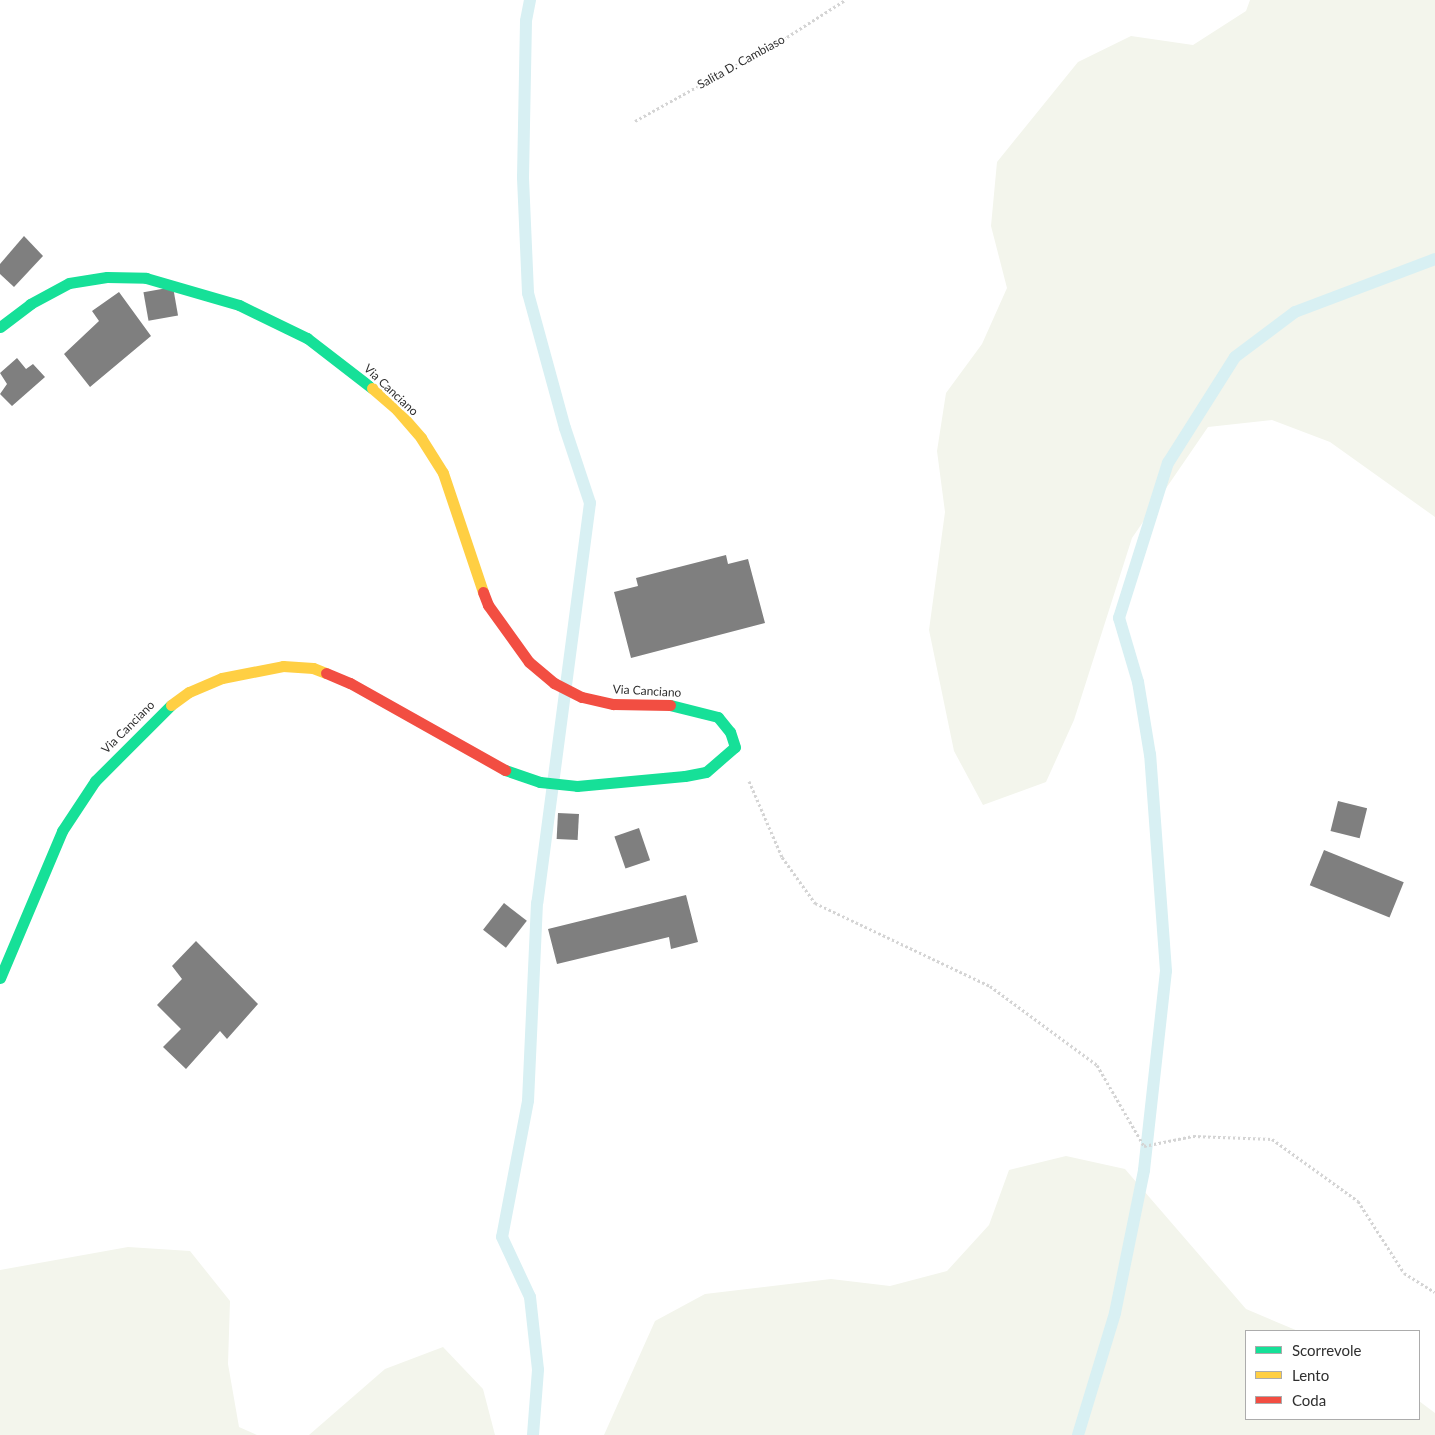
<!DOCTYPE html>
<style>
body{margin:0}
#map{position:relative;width:1435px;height:1435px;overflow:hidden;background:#fff;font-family:Lato,sans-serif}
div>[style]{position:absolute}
.green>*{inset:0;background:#f3f5ec}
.stream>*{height:12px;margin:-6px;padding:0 6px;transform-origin:6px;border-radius:6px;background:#d8f0f3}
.building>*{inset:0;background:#7f7f7f;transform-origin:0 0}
.path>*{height:3px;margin-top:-1.5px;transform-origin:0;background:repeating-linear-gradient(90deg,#d4d4d4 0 2.5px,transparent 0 5px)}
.fast>*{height:11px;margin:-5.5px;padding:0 5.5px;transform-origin:5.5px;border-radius:5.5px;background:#16e098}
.slow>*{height:11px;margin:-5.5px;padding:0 5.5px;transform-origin:5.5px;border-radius:5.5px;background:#ffcf43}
.jam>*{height:11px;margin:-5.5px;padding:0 5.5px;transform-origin:5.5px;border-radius:5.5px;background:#f24e42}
span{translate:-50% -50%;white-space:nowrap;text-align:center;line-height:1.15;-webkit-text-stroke:5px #fff;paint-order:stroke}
.street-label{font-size:12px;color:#2f2f2f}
.legend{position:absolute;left:1245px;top:1330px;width:175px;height:90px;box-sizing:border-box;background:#fff;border:1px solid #acacac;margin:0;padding:6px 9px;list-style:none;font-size:15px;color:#2f2f2f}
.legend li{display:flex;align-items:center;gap:10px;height:25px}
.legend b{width:25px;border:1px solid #acacac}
</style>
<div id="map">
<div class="green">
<div style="clip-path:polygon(1250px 0,1435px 0,1435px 517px,1330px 442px,1272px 420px,1208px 427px,1132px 538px,1074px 720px,1046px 782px,983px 805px,954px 751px,929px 630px,945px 512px,937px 451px,946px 393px,982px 344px,1007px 288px,991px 226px,997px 162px,1078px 62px,1131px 36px,1193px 45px,1246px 11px)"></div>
<div style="clip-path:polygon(1066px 1156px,1125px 1169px,1246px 1309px,1298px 1331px,1246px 1331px,1246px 1419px,1419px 1419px,1419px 1401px,1435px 1413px,1435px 1435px,604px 1435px,655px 1321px,705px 1294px,831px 1279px,890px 1286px,947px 1271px,989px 1225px,1009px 1170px)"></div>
<div style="clip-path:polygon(128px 1247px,190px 1251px,230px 1301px,228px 1364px,239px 1427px,257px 1435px,0 1435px,0 1270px)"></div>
<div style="clip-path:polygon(443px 1347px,483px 1389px,495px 1435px,309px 1435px,385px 1369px)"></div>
</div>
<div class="stream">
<div style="left:530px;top:0;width:21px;rotate:101deg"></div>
<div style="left:526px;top:21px;width:157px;rotate:91.1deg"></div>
<div style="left:523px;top:178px;width:115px;rotate:87.5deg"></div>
<div style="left:528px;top:293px;width:140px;rotate:74.7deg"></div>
<div style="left:565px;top:428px;width:79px;rotate:71.6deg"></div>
<div style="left:590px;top:503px;width:403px;rotate:97.5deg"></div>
<div style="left:537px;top:903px;width:198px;rotate:92.6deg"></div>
<div style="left:528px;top:1101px;width:138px;rotate:100.8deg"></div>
<div style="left:502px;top:1237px;width:66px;rotate:65deg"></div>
<div style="left:530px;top:1297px;width:73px;rotate:83.7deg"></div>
<div style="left:538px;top:1370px;width:65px;rotate:94.4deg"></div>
<div style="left:1078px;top:1435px;width:127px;rotate:-73.1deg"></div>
<div style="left:1115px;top:1313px;width:146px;rotate:-78.5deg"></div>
<div style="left:1144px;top:1170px;width:200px;rotate:-83.7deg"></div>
<div style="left:1166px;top:971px;width:217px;rotate:-94.2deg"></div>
<div style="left:1150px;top:755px;width:74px;rotate:-99.3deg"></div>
<div style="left:1138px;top:682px;width:67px;rotate:-106.5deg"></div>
<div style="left:1119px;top:618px;width:163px;rotate:-72.5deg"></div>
<div style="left:1168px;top:463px;width:125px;rotate:-57.7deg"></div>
<div style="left:1235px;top:357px;width:75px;rotate:-36.9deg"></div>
<div style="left:1295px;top:312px;width:150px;rotate:-20.7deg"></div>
</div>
<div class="building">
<div style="clip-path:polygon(24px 236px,43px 256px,14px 287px,0 274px,0 264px)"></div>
<div style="left:173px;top:287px;width:29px;height:30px;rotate:80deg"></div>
<div style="clip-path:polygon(119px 292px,151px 336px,90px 387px,64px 354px,99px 321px,92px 311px)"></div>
<div style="clip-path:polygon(17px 358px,26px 369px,33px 364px,45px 377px,12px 406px,0 394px,7px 384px,0 373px)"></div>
<div style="clip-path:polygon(726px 555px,728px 564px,748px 559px,765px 623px,631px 658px,614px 592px,638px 586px,636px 578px)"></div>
<div style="left:1338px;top:801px;width:30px;height:31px;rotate:14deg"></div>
<div style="left:558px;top:813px;width:21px;height:26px;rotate:3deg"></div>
<div style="left:639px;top:828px;width:34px;height:26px;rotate:71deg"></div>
<div style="left:1324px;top:850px;width:86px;height:38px;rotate:22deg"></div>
<div style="clip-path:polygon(686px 895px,698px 942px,671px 949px,669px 937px,557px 964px,548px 929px)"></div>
<div style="left:504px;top:903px;width:29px;height:34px;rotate:38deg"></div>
<div style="clip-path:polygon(196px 941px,258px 1004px,227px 1039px,220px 1031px,186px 1069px,163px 1047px,181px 1029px,157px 1005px,182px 979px,172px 966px)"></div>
</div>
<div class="path">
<div style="left:635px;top:121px;width:174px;rotate:-28.9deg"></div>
<div style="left:787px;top:37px;width:69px;rotate:-32.5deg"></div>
<div style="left:749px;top:781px;width:83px;rotate:66.5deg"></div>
<div style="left:782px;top:857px;width:57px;rotate:54.3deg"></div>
<div style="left:815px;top:903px;width:194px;rotate:25.4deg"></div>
<div style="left:990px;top:986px;width:133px;rotate:36.4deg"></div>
<div style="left:1097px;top:1065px;width:94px;rotate:59.9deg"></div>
<div style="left:1144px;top:1146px;width:50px;rotate:-11.5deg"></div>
<div style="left:1193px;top:1136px;width:79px;rotate:2.2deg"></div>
<div style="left:1272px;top:1139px;width:106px;rotate:35.8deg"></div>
<div style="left:1358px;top:1201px;width:85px;rotate:57.4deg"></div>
<div style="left:1404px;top:1273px;width:36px;rotate:32deg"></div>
</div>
<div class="fast">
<div style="left:0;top:327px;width:38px;rotate:-37deg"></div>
<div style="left:30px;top:304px;width:44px;rotate:-28.3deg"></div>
<div style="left:69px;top:283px;width:38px;rotate:-9deg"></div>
<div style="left:107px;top:277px;width:39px;rotate:1deg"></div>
<div style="left:146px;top:278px;width:97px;rotate:16.2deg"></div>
<div style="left:239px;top:305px;width:76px;rotate:25.9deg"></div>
<div style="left:307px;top:338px;width:82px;rotate:37.6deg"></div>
<div style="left:505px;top:770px;width:37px;rotate:19deg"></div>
<div style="left:540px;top:782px;width:37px;rotate:6deg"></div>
<div style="left:577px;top:786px;width:108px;rotate:-5.3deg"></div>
<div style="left:685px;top:776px;width:21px;rotate:-11deg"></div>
<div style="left:706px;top:772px;width:38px;rotate:-41deg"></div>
<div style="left:735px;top:747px;width:16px;rotate:-108deg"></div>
<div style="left:730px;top:732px;width:19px;rotate:-129deg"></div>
<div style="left:718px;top:717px;width:49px;rotate:-166deg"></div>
<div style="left:0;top:978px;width:160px;rotate:-67.1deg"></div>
<div style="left:62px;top:831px;width:60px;rotate:-56.6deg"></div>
<div style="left:95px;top:781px;width:107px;rotate:-45deg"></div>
</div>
<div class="slow">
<div style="left:372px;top:388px;width:33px;rotate:41deg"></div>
<div style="left:397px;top:410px;width:37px;rotate:49deg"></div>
<div style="left:421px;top:438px;width:41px;rotate:57.8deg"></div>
<div style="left:443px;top:473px;width:126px;rotate:71.4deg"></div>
<div style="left:171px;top:705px;width:22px;rotate:-36deg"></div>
<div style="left:189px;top:692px;width:36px;rotate:-23deg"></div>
<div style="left:222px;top:678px;width:62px;rotate:-11.1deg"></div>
<div style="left:283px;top:666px;width:30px;rotate:4deg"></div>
<div style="left:313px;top:668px;width:14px;rotate:21deg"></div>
</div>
<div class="jam">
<div style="left:483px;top:592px;width:14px;rotate:69deg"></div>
<div style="left:488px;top:605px;width:70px;rotate:54.3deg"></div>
<div style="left:529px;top:662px;width:33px;rotate:40deg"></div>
<div style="left:554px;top:683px;width:31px;rotate:27deg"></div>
<div style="left:582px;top:697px;width:32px;rotate:13deg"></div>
<div style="left:613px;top:704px;width:57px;rotate:1deg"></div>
<div style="left:326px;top:673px;width:26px;rotate:23deg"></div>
<div style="left:350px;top:683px;width:178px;rotate:29.3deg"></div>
</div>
<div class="street-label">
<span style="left:741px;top:62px;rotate:-29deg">Salita D. Cambiaso</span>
<span style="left:391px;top:390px;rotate:43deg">Via Canciano</span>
<span style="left:647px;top:691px;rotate:3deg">Via Canciano</span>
<span style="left:128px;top:727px;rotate:-45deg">Via Canciano</span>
</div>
<ul class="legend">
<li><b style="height:6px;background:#16e098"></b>Scorrevole</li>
<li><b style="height:6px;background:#ffcf43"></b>Lento</li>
<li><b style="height:6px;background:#f24e42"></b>Coda</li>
</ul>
</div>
